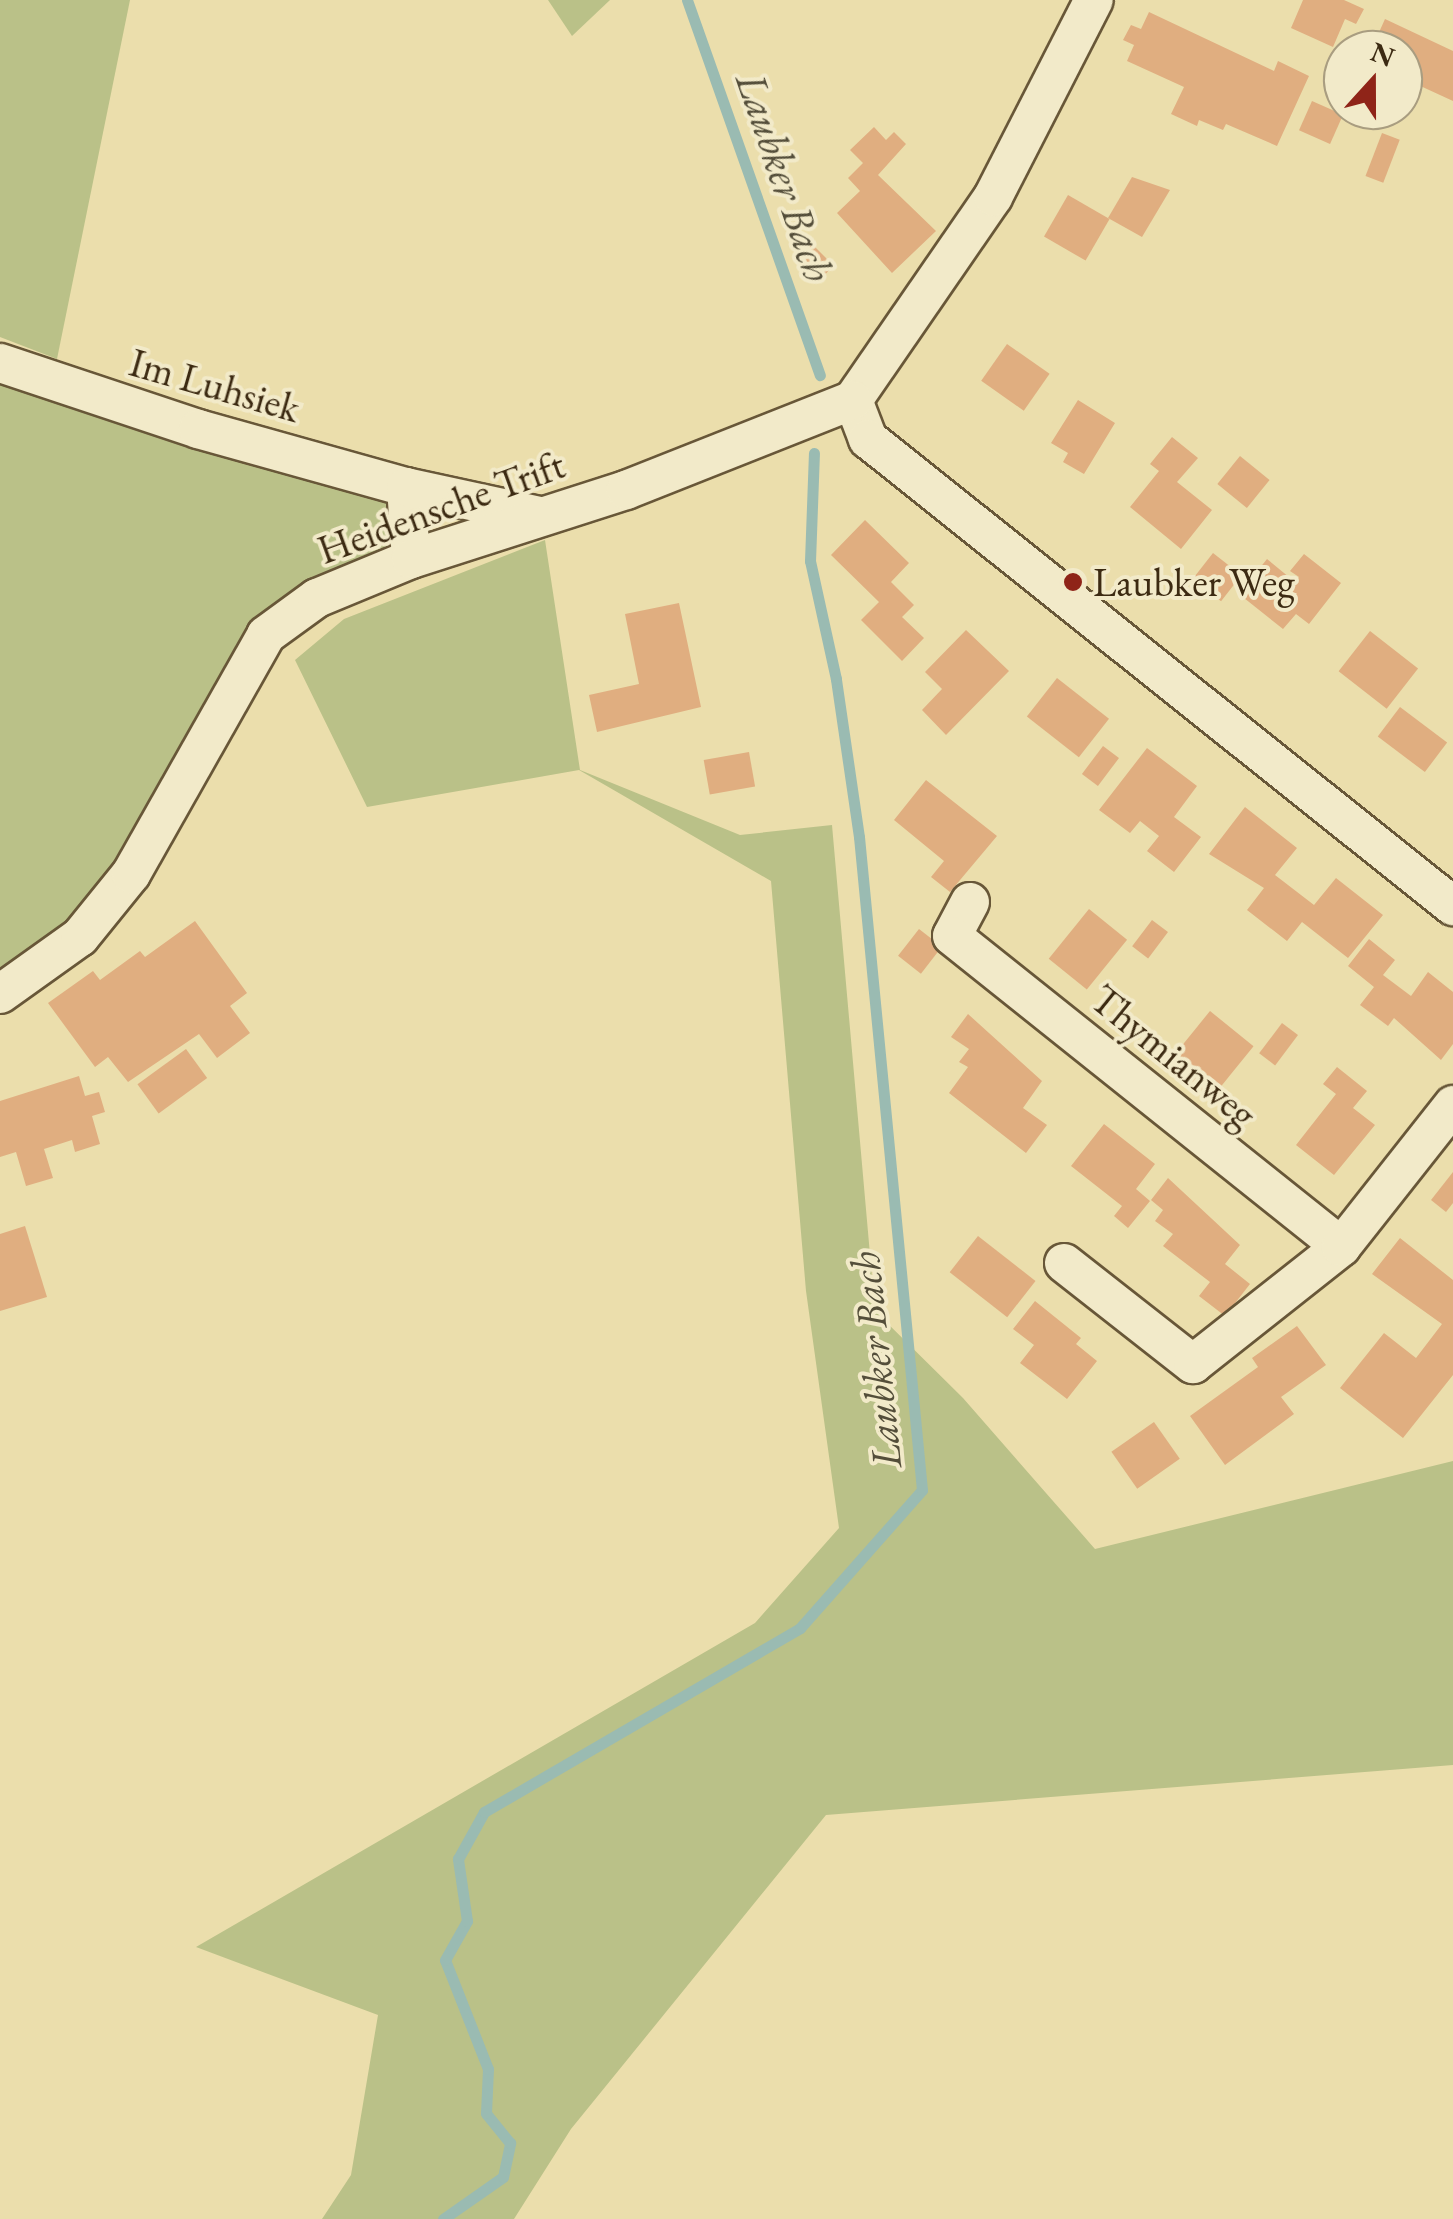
<!DOCTYPE html>
<style>
body{margin:0}
#map{position:relative;width:1453px;height:2219px;overflow:hidden;background:#ebdeac;font-family:"EB Garamond",serif}
div>[style]{position:absolute}
.green>*{inset:0;background:#bac188}
.stream>*{height:11px;margin:-5.5px;padding:0 5.5px;transform-origin:5.5px;border-radius:5.5px;background:#9abbb2}
.building>*{inset:0;background:#e0ae80;transform-origin:0 0}
.roads{filter:drop-shadow(2px 0 #685738) drop-shadow(-2px 0 #685738) drop-shadow(0 2px #685738) drop-shadow(0 -2px #685738)}
.minor>*{height:38px;margin:-19px;padding:0 19px;transform-origin:19px;border-radius:19px;background:#f2eac9}
.dots>*{width:28px;height:28px;translate:-50% -50%;box-sizing:border-box;border:5px solid #f2eac9;border-radius:50%}
span{translate:-50% -50%;white-space:nowrap;text-align:center;line-height:1.15;-webkit-text-stroke:8px #f2eac9;paint-order:stroke}
.street-label{font-size:40px;color:#3c2a12}
.poi-label{font-size:40px;color:#3c2a12}
.left{translate:0 -50%;text-align:left}
.water-label{font-size:42px;color:#544e3a;font-style:italic}
.north{position:absolute;left:1323px;top:30px;width:100px;height:100px;box-sizing:border-box;background:#f2eac9;border:2px solid #a99d80;border-radius:50%;rotate:21deg;font-size:28px;font-weight:700;line-height:40px;text-align:center;color:#3c2a12}
.north::after{content:'';display:block;margin:auto;width:35px;height:45px;background:#8f2418;clip-path:polygon(50% 0,100% 100%,50% 72%,0 100%)}
</style>
<div id="map">
<div class="green">
<div style="clip-path:polygon(0 0,130px 0,57px 359px,0 337px)"></div>
<div style="clip-path:polygon(548px 0,610px 0,572px 36px)"></div>
<div style="clip-path:polygon(0 373px,392px 503px,387px 552px,248px 625px,119px 862px,63px 930px,0 973px)"></div>
<div style="clip-path:polygon(545px 540px,580px 770px,740px 835px,832px 825px,875px 1311px,963px 1398px,1095px 1549px,1453px 1461px,1453px 1765px,826px 1815px,571px 2129px,514px 2219px,322px 2219px,351px 2175px,378px 2015px,196px 1947px,755px 1623px,839px 1528px,806px 1291px,771px 881px,579px 770px,367px 807px,295px 660px,344px 619px)"></div>
</div>
<div class="stream">
<div style="left:687px;top:0;width:398px;rotate:70.5deg"></div>
<div style="left:443px;top:2219px;width:73px;rotate:-35deg"></div>
<div style="left:503px;top:2177px;width:35px;rotate:-78deg"></div>
<div style="left:510px;top:2143px;width:38px;rotate:-129deg"></div>
<div style="left:486px;top:2113px;width:44px;rotate:-87.4deg"></div>
<div style="left:488px;top:2069px;width:117px;rotate:-111.5deg"></div>
<div style="left:445px;top:1960px;width:45px;rotate:-60.6deg"></div>
<div style="left:467px;top:1921px;width:63px;rotate:-98.3deg"></div>
<div style="left:458px;top:1859px;width:54px;rotate:-61deg"></div>
<div style="left:484px;top:1812px;width:366px;rotate:-30.2deg"></div>
<div style="left:800px;top:1628px;width:184px;rotate:-48.5deg"></div>
<div style="left:922px;top:1490px;width:656px;rotate:-95.51deg"></div>
<div style="left:859px;top:837px;width:160px;rotate:-98.3deg"></div>
<div style="left:836px;top:679px;width:121px;rotate:-102.4deg"></div>
<div style="left:810px;top:561px;width:108px;rotate:-87.9deg"></div>
</div>
<div class="building">
<div style="clip-path:polygon(1303px 0,1344px 0,1364px 9px,1356px 24px,1345px 19px,1333px 47px,1291px 28px)"></div>
<div style="clip-path:polygon(1149px 12px,1274px 71px,1278px 61px,1309px 76px,1277px 146px,1226px 124px,1223px 130px,1199px 120px,1197px 126px,1171px 114px,1184px 87px,1127px 61px,1134px 45px,1123px 40px,1131px 25px,1141px 29px)"></div>
<div style="clip-path:polygon(1385px 19px,1453px 51px,1453px 101px,1403px 78px,1403px 50px,1371px 50px)"></div>
<div style="left:1312px;top:101px;width:34px;height:32px;rotate:24deg"></div>
<div style="clip-path:polygon(874px 127px,886px 140px,894px 132px,906px 144px,878px 175px,936px 231px,892px 273px,837px 213px,860px 191px,848px 178px,863px 163px,850px 150px)"></div>
<div style="left:1382px;top:133px;width:19px;height:46px;rotate:21deg"></div>
<div style="clip-path:polygon(1132px 177px,1170px 190px,1142px 237px,1108px 218px)"></div>
<div style="left:1068px;top:195px;width:48px;height:48px;rotate:30deg"></div>
<div style="left:809px;top:241px;width:35px;height:21px;rotate:45deg"></div>
<div style="left:1007px;top:344px;width:52px;height:45px;rotate:35deg"></div>
<div style="clip-path:polygon(1078px 400px,1115px 423px,1084px 474px,1063px 462px,1068px 453px,1051px 443px)"></div>
<div style="clip-path:polygon(1172px 437px,1198px 458px,1177px 482px,1212px 510px,1181px 549px,1130px 507px,1159px 471px,1150px 464px)"></div>
<div style="left:1240px;top:456px;width:38px;height:36px;rotate:39deg"></div>
<div style="clip-path:polygon(865px 520px,909px 563px,891px 582px,914px 605px,902px 617px,924px 638px,902px 661px,861px 620px,879px 602px,831px 555px)"></div>
<div style="left:1213px;top:553px;width:36px;height:33px;rotate:38deg"></div>
<div style="clip-path:polygon(1304px 554px,1341px 583px,1309px 624px,1296px 614px,1283px 629px,1239px 594px,1267px 559px,1295px 582px,1299px 577px,1290px 571px)"></div>
<div style="clip-path:polygon(679px 603px,701px 707px,597px 732px,589px 695px,639px 684px,625px 614px)"></div>
<div style="clip-path:polygon(966px 630px,1009px 671px,946px 735px,922px 710px,942px 689px,925px 672px)"></div>
<div style="left:1370px;top:631px;width:61px;height:51px;rotate:38deg"></div>
<div style="left:1057px;top:678px;width:66px;height:49px;rotate:38deg"></div>
<div style="left:1400px;top:707px;width:59px;height:37px;rotate:37deg"></div>
<div style="left:1103px;top:746px;width:20px;height:35px;rotate:37deg"></div>
<div style="clip-path:polygon(1147px 748px,1197px 786px,1174px 817px,1201px 837px,1174px 872px,1147px 851px,1159px 836px,1140px 821px,1130px 833px,1099px 810px)"></div>
<div style="left:749px;top:752px;width:35px;height:46px;rotate:80deg"></div>
<div style="clip-path:polygon(926px 780px,997px 836px,950px 892px,931px 877px,944px 861px,894px 820px)"></div>
<div style="clip-path:polygon(1245px 807px,1297px 848px,1275px 875px,1314px 905px,1336px 878px,1383px 915px,1348px 958px,1302px 922px,1287px 941px,1247px 910px,1264px 888px,1209px 854px)"></div>
<div style="left:1089px;top:909px;width:49px;height:64px;rotate:39deg"></div>
<div style="left:1152px;top:920px;width:20px;height:33px;rotate:37deg"></div>
<div style="clip-path:polygon(195px 921px,247px 993px,230px 1006px,250px 1033px,217px 1058px,199px 1034px,128px 1082px,108px 1057px,95px 1067px,48px 1003px,93px 971px,100px 980px,140px 951px,145px 957px)"></div>
<div style="left:919px;top:929px;width:29px;height:34px;rotate:38deg"></div>
<div style="clip-path:polygon(1369px 939px,1395px 960px,1383px 975px,1411px 996px,1428px 972px,1453px 992px,1453px 1044px,1441px 1060px,1394px 1018px,1388px 1026px,1360px 1005px,1374px 987px,1348px 966px)"></div>
<div style="left:1210px;top:1011px;width:56px;height:66px;rotate:39deg"></div>
<div style="clip-path:polygon(968px 1014px,1042px 1081px,1023px 1108px,1047px 1125px,1026px 1153px,949px 1093px,968px 1067px,959px 1062px,969px 1049px,951px 1037px)"></div>
<div style="left:1282px;top:1023px;width:20px;height:38px;rotate:37deg"></div>
<div style="left:186px;top:1049px;width:36px;height:60px;rotate:54deg"></div>
<div style="clip-path:polygon(1337px 1067px,1367px 1091px,1353px 1108px,1375px 1125px,1334px 1175px,1296px 1145px,1336px 1094px,1323px 1084px)"></div>
<div style="clip-path:polygon(79px 1076px,85px 1096px,99px 1092px,105px 1112px,92px 1116px,100px 1144px,75px 1152px,72px 1140px,44px 1149px,53px 1178px,26px 1186px,16px 1152px,0 1157px,0 1101px)"></div>
<div style="clip-path:polygon(1104px 1124px,1155px 1164px,1136px 1189px,1150px 1201px,1128px 1228px,1114px 1216px,1122px 1206px,1071px 1166px)"></div>
<div style="clip-path:polygon(1453px 1172px,1453px 1203px,1446px 1212px,1431px 1200px)"></div>
<div style="clip-path:polygon(1168px 1178px,1240px 1245px,1225px 1264px,1250px 1284px,1225px 1316px,1199px 1296px,1210px 1282px,1163px 1246px,1173px 1234px,1155px 1221px,1163px 1210px,1151px 1200px)"></div>
<div style="clip-path:polygon(25px 1226px,47px 1297px,0 1311px,0 1234px)"></div>
<div style="left:978px;top:1236px;width:73px;height:46px;rotate:38deg"></div>
<div style="clip-path:polygon(1400px 1238px,1453px 1280px,1453px 1375px,1403px 1438px,1340px 1388px,1384px 1333px,1416px 1358px,1442px 1324px,1372px 1274px)"></div>
<div style="clip-path:polygon(1035px 1301px,1081px 1338px,1076px 1344px,1097px 1361px,1067px 1399px,1020px 1363px,1034px 1345px,1013px 1329px)"></div>
<div style="clip-path:polygon(1297px 1326px,1326px 1365px,1281px 1397px,1294px 1414px,1225px 1465px,1190px 1416px,1258px 1367px,1252px 1358px)"></div>
<div style="left:1154px;top:1422px;width:45px;height:52px;rotate:55deg"></div>
</div>
<div class="roads">
<div class="minor">
<div style="left:0;top:363px;width:209px;rotate:18.4deg"></div>
<div style="left:198px;top:429px;width:216px;rotate:15.6deg"></div>
<div style="left:406px;top:487px;width:72px;rotate:86deg"></div>
<div style="left:853px;top:400px;width:42px;rotate:69deg"></div>
<div style="left:868px;top:439px;width:749px;rotate:38.6deg"></div>
<div style="left:853px;top:400px;width:247px;rotate:-55.4deg"></div>
<div style="left:993px;top:197px;width:221px;rotate:-62.9deg"></div>
<div style="left:406px;top:487px;width:137px;rotate:12.2deg"></div>
<div style="left:970px;top:902px;width:38px;rotate:118deg"></div>
<div style="left:952px;top:936px;width:498px;rotate:38.6deg"></div>
<div style="left:0;top:994px;width:98px;rotate:-35.5deg"></div>
<div style="left:80px;top:937px;width:81px;rotate:-51deg"></div>
<div style="left:131px;top:874px;width:274px;rotate:-60.5deg"></div>
<div style="left:266px;top:635px;width:63px;rotate:-36deg"></div>
<div style="left:317px;top:598px;width:102px;rotate:-22.5deg"></div>
<div style="left:411px;top:559px;width:226px;rotate:-17.8deg"></div>
<div style="left:626px;top:490px;width:244px;rotate:-21.6deg"></div>
<div style="left:1064px;top:1263px;width:164px;rotate:38.1deg"></div>
<div style="left:1193px;top:1364px;width:189px;rotate:-38.3deg"></div>
<div style="left:1341px;top:1247px;width:181px;rotate:-51.7deg"></div>
</div>
</div>
<div class="dots">
<div style="left:1073px;top:582px;background:#8f2418"></div>
</div>
<div class="street-label">
<span style="left:215px;top:385px;rotate:16deg">Im Luhsiek</span>
<span style="left:441px;top:507px;rotate:-20deg">Heidensche Trift</span>
<span style="left:1174px;top:1056px;rotate:39deg">Thymianweg</span>
</div>
<div class="poi-label">
<span class="left" style="left:1093px;top:582px">Laubker Weg</span>
</div>
<div class="water-label">
<span style="left:784px;top:177px;rotate:71deg">Laubker Bach</span>
<span style="left:876px;top:1360px;rotate:-96deg">Laubker Bach</span>
</div>
<div class="north">N</div>
</div>
